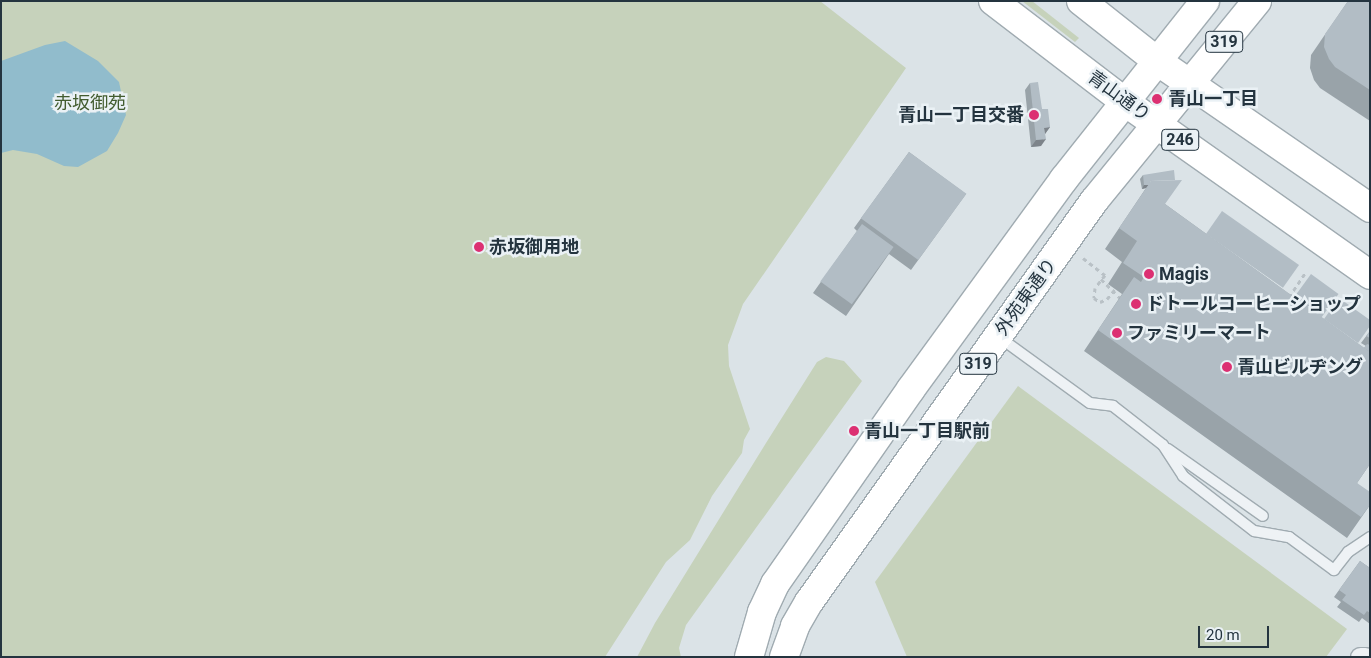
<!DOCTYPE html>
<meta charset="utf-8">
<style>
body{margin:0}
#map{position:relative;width:1371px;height:658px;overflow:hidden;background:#dbe3e7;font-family:Roboto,"Noto Sans JP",sans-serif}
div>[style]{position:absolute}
.green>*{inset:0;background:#c6d2bb}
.water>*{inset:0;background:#91bccc}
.path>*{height:3px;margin-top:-1.5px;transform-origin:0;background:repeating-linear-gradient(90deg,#b9c1c6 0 4px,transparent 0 8px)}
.roads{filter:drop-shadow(1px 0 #a0abb1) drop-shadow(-1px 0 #a0abb1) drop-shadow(0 1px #a0abb1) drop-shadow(0 -1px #a0abb1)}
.service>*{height:10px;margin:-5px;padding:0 5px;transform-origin:5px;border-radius:5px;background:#eef2f5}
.minor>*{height:19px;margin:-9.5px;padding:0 9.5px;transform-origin:9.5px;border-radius:9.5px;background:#eef2f5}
.primary>*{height:28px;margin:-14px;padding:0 14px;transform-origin:14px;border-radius:14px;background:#fff}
.trunk>*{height:28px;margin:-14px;padding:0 14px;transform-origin:14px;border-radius:14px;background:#fff}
.path-bridge>*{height:3px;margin-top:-1.5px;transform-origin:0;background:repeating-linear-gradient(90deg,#b9c1c6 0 4px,transparent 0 8px)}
.wall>*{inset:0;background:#99a3a9}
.shaded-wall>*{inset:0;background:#7d848a}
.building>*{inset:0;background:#b2bdc5;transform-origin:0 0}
.dots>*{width:14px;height:14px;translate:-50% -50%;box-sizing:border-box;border:2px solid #eaf1f5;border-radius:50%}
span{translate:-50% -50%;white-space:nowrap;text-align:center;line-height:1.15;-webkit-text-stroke:5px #eaf1f5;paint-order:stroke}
.shield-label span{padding:1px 4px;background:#eaf1f5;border:1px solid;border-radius:4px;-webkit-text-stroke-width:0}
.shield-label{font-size:16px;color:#24343f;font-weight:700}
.street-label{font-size:18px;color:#24343f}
.poi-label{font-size:18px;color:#24343f;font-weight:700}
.left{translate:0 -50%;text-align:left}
.right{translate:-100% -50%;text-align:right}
.park-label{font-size:18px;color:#425c2f}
.frame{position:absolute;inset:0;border:2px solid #24343f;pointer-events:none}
.scale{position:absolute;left:1198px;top:626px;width:71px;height:22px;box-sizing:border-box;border:2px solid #24343f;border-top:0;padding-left:6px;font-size:15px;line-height:18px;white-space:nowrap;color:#24343f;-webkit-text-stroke:4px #eaf1f5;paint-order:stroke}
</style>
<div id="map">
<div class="green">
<div style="clip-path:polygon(1px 1px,820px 1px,906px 68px,743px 304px,728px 345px,729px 366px,750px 429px,744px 440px,742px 453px,712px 496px,690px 540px,666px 562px,605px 657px,1px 657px)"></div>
<div style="clip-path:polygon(1022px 1px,1032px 1px,1079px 38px,1075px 42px)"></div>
<div style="clip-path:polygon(826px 357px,844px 361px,862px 381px,686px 625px,679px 648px,681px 657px,637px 657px,655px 623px,766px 443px,817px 362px)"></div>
<div style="clip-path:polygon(1018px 386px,1347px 629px,1326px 657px,907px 657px,875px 582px)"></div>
</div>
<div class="water">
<div style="clip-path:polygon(65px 41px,98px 61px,119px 82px,126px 115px,118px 133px,107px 151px,78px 167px,64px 166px,37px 154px,13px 150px,1px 153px,1px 61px,45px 45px)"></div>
</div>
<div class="path">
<div style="left:1083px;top:258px;width:28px;rotate:38deg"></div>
<div style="left:1105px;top:275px;width:16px;rotate:128deg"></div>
<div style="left:1101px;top:279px;width:30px;rotate:45deg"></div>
<div style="left:1289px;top:297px;width:29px;rotate:-56deg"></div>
</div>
<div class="roads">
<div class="service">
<div style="left:999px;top:337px;width:112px;rotate:36deg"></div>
<div style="left:1090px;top:403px;width:23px;rotate:7deg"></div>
<div style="left:1113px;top:406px;width:63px;rotate:38deg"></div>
<div style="left:1163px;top:445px;width:37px;rotate:57deg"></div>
<div style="left:1183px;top:476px;width:90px;rotate:37.8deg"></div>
<div style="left:1254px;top:531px;width:36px;rotate:10deg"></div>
<div style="left:1289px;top:537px;width:56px;rotate:36.3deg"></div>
<div style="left:1334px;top:570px;width:23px;rotate:-52deg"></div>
<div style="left:1348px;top:552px;width:27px;rotate:-34deg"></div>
<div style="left:1168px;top:449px;width:116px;rotate:35.2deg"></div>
</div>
<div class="minor">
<div style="left:1360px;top:657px;width:5px"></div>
</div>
<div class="primary">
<div style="left:749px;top:657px;width:47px;rotate:-73.9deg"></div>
<div style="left:762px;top:612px;width:31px;rotate:-65deg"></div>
<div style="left:775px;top:584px;width:238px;rotate:-55.1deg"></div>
<div style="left:911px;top:389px;width:260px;rotate:-53.9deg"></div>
<div style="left:1064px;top:179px;width:227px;rotate:-51.6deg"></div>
<div style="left:784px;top:657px;width:33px;rotate:-70deg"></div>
<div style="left:795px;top:626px;width:28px;rotate:-60deg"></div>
<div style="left:809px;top:602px;width:492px;rotate:-54.6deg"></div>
<div style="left:1094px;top:201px;width:258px;rotate:-50.8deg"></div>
</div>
<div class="trunk">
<div style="left:993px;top:1px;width:166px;rotate:37.4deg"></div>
<div style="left:1125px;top:102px;width:300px;rotate:35.2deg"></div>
<div style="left:1081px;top:1px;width:97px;rotate:38.3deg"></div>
<div style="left:1157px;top:61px;width:259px;rotate:34.6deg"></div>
</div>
</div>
<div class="path-bridge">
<div style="left:1095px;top:288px;width:10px;rotate:96deg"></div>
<div style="left:1094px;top:298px;width:7px;rotate:34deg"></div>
<div style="left:1100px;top:302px;width:8px;rotate:-23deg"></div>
<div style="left:1107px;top:299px;width:13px;rotate:-51deg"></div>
</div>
<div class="wall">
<div style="clip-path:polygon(1348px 1px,1370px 1px,1370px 121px,1320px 88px,1314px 80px,1310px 68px,1311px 55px)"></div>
<div style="clip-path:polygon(1030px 83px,1050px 127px,1045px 134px,1041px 146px,1031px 147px,1025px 90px)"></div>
<div style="clip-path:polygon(909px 152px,966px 194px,911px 270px,889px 254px,846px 316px,813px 293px,857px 231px,854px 228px)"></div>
<div style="clip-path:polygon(1143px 175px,1165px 204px,1364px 348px,1366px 346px,1361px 343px,1370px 331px,1370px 464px,1357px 483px,1370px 505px,1347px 538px,1084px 351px,1122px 294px,1108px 284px,1122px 262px,1105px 249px,1146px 188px,1142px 189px,1140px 179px)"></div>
<div style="clip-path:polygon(1360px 561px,1370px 568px,1370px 624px,1362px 618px,1359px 622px,1337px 607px,1341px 602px,1334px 597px)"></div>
</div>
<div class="shaded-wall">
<div style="clip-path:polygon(1050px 127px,1045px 134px,1044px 128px)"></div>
<div style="clip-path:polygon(1046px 139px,1041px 146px,1031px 147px,1036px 140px)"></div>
<div style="clip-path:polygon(1144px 185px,1149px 185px,1146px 188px,1142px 189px)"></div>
</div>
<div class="building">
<div style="clip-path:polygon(1348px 1px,1370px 1px,1370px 90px,1335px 67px,1329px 59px,1324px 47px,1325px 34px)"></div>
<div style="clip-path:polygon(1038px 82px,1042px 109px,1048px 109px,1050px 127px,1044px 128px,1046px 139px,1036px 140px,1030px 83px)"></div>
<div style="left:909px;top:152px;width:71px;height:82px;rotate:36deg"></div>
<div style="clip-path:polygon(1174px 170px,1175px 180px,1151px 181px,1149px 185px,1144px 185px,1143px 175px)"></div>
<div style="clip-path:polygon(1182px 180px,1165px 204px,1370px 352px,1370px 464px,1357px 483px,1370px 492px,1370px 505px,1361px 517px,1098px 330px,1134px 277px,1141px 282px,1144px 277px,1123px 263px,1137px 241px,1119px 228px,1151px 181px)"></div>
<div style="left:1222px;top:211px;width:94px;height:28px;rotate:35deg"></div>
<div style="left:862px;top:224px;width:39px;height:71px;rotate:36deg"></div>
<div style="left:1311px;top:274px;width:34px;height:29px;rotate:36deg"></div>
<div style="clip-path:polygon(1339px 298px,1370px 320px,1370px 326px,1358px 343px,1324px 319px)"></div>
<div style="clip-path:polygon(1370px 331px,1370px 338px,1366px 336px)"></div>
<div style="clip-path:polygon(1367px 344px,1370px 345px,1370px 352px,1364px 348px)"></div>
<div style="clip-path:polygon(1360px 561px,1370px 568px,1370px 613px,1367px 611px,1364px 615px,1342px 600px,1346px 595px,1339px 590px)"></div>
</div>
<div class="dots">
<div style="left:1157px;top:99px;background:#dc3072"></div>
<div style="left:1034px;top:115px;background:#dc3072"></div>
<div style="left:479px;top:247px;background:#dc3072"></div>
<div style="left:1149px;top:274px;background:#dc3072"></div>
<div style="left:1136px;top:304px;background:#dc3072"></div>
<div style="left:1117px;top:333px;background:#dc3072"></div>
<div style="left:1227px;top:367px;background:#dc3072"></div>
<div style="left:854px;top:431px;background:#dc3072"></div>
</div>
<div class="shield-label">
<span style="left:1224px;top:42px">319</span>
<span style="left:1180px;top:140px">246</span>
<span style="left:978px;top:364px">319</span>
</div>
<div class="street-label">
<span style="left:1119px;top:96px;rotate:36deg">青山通り</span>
<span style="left:1026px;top:297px;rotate:-54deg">外苑東通り</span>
</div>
<div class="poi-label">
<span class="left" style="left:1168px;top:99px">青山一丁目</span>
<span class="right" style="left:1024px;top:115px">青山一丁目交番</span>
<span class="left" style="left:489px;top:247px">赤坂御用地</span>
<span class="left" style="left:1159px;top:274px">Magis</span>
<span class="left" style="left:1146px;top:304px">ドトールコーヒーショップ</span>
<span class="left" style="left:1127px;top:333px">ファミリーマート</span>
<span class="left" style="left:1237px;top:367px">青山ビルヂング</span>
<span class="left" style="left:864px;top:431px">青山一丁目駅前</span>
</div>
<div class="park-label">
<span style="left:90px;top:103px">赤坂御苑</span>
</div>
<div class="frame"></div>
<div class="scale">20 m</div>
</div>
